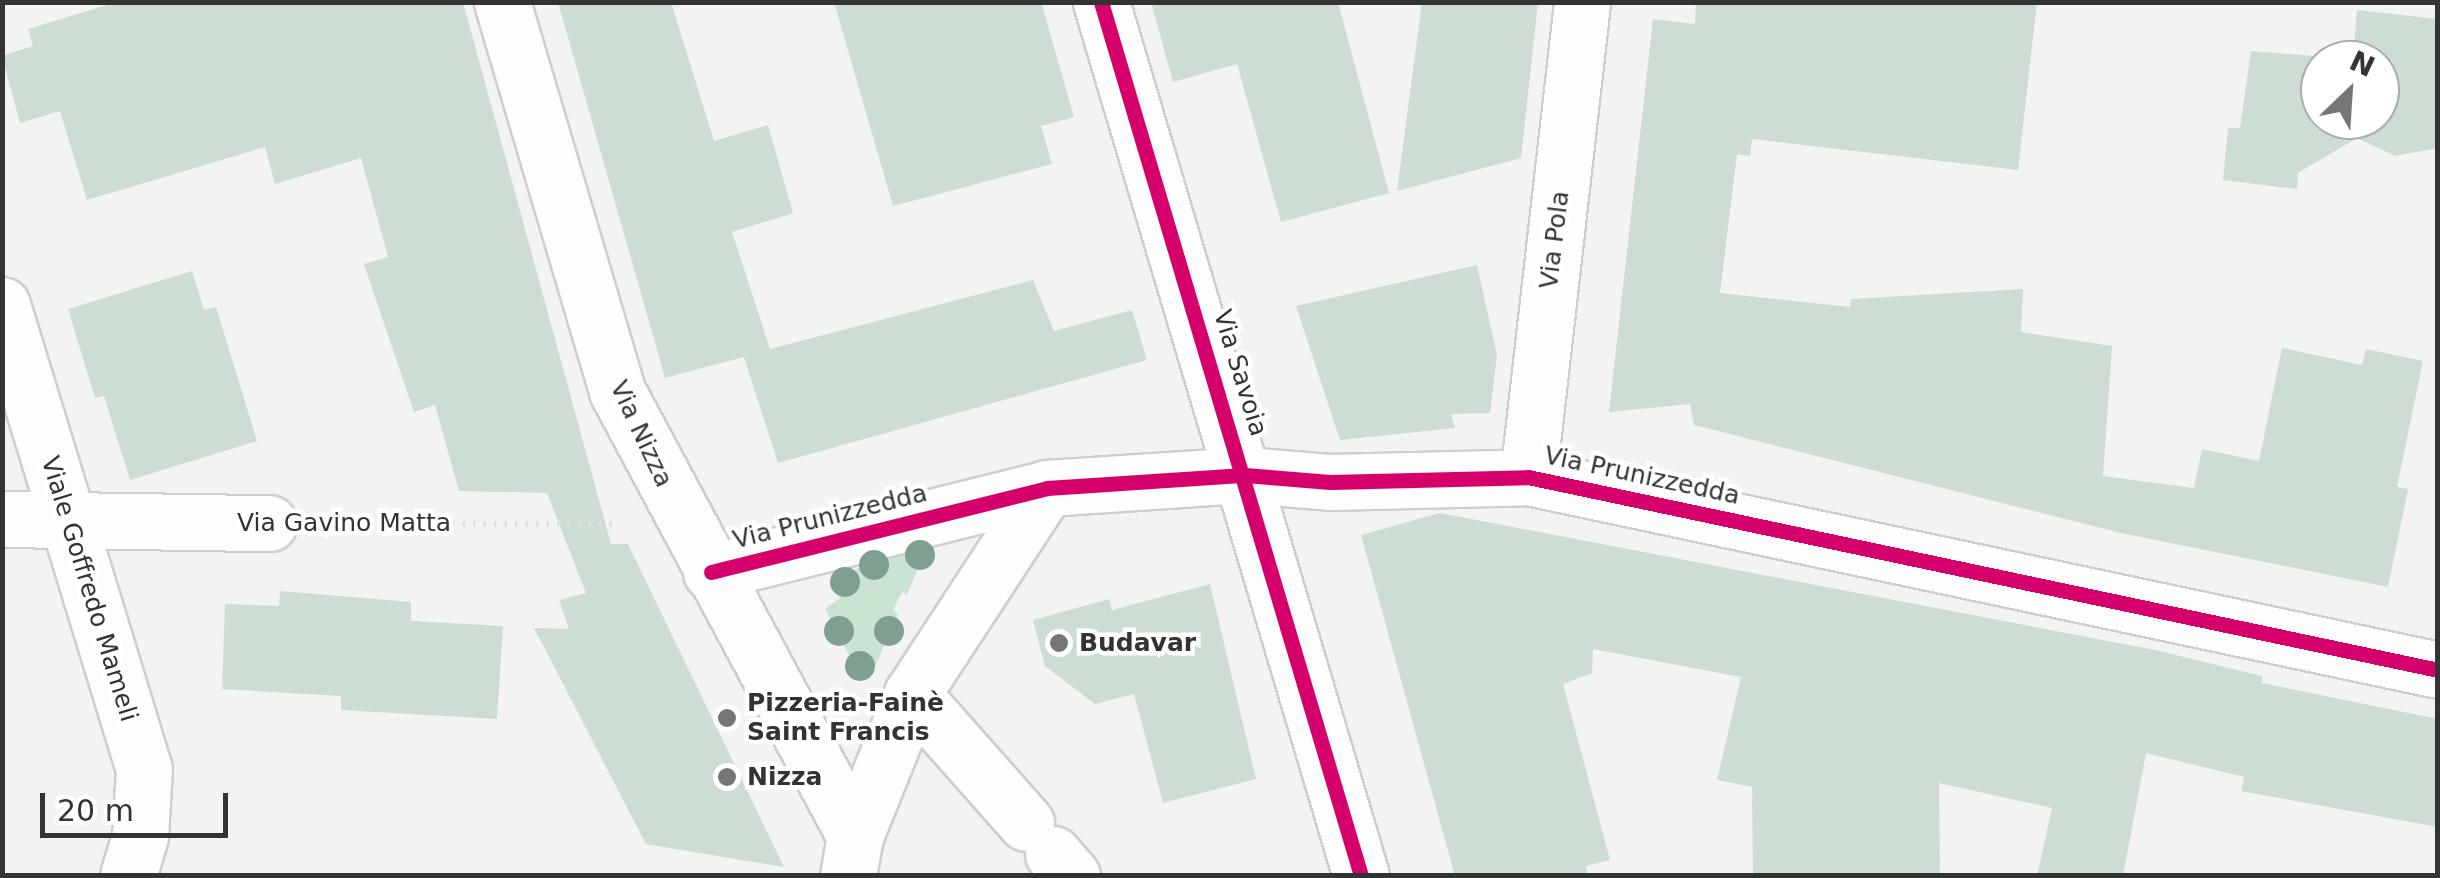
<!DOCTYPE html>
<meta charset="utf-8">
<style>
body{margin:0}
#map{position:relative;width:2440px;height:878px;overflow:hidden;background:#f2f3f2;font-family:"DejaVu Sans",sans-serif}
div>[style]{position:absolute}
.green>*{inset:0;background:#cae3d3}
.building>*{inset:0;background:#cdddd4}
.path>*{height:6px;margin-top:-3px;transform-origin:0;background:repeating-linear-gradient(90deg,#dedfde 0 2.5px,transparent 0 10.5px)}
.roads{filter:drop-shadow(2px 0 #cdcecd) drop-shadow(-2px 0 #cdcecd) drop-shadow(0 2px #cdcecd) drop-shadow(0 -2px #cdcecd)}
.minor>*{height:55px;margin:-27.5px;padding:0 27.5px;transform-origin:27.5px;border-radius:27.5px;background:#fdfdfd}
.major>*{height:55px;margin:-27.5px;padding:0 27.5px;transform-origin:27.5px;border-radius:27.5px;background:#fdfdfd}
.cycleway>*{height:15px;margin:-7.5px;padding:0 7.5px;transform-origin:7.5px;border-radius:7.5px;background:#d6006c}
.trees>*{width:30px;height:30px;margin:-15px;border-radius:50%;background:#80a08f}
.dots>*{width:28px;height:28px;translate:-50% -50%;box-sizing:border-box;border:5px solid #fff;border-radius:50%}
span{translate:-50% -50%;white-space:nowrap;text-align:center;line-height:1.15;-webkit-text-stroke:9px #fff;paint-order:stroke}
.street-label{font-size:25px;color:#323332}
.poi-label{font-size:25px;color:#323332;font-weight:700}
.left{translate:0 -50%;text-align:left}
.frame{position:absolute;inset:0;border:5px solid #323332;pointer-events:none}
.north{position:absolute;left:2300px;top:40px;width:100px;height:100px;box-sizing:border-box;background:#fff;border:2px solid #adadad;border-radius:50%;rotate:25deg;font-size:28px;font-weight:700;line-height:40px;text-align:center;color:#323332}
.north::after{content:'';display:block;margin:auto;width:35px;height:45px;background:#757675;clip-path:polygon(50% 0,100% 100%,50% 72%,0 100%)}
.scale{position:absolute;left:40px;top:793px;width:188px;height:45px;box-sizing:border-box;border:5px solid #323332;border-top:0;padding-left:12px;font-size:30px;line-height:35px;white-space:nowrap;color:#323332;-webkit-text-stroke:8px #fff;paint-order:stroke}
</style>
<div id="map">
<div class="green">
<div style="clip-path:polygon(930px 541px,907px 595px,902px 592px,893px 610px,898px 614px,870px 678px,862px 680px,825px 609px,840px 598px,838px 576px)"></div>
</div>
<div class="building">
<div style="clip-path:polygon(117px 2px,463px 2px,611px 544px,628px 544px,784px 867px,646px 844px,534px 628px,569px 629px,559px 600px,586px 593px,547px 493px,459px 491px,435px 405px,414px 412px,364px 264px,388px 257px,361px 158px,275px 184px,265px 147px,87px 200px,60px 111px,20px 123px,2px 56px,33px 46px,28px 29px)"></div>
<div style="clip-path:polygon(558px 2px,671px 2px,714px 141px,768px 125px,793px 213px,732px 232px,770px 349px,1033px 280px,1054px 331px,1132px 310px,1147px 360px,778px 463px,744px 357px,665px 378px)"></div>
<div style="clip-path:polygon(834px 2px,1041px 2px,1074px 117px,1041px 126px,1052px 164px,893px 206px)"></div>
<div style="clip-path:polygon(1151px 2px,1338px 2px,1389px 193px,1281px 222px,1237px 64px,1173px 82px)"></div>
<div style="clip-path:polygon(1422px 2px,1538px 2px,1521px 158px,1397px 191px)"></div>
<div style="clip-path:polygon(1696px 2px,2037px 2px,2018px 170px,1752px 139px,1750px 156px,1737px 154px,1720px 293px,1850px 307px,1851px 299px,2023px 289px,2021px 332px,2112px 346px,2103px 476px,2194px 488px,2202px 449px,2259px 461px,2282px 348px,2362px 365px,2366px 349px,2423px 361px,2397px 487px,2408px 489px,2388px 587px,2121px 533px,1694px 425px,1690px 404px,1609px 412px,1653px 19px,1695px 24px)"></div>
<div style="clip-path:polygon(evenodd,2357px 10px,2438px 19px,2438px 148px,2395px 156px,2357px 138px,2298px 173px,2297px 189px,2223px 180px,2228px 128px,2240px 128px,2251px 51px,2353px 59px,2357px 10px,2320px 60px,2380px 60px,2380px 120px,2320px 120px,2320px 60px)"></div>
<div style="clip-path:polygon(1477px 265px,1497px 355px,1490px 413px,1451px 414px,1455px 428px,1340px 440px,1296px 306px)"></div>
<div style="clip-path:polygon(192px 271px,204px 310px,216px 307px,257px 441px,130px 480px,104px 396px,95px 398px,68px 309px)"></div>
<div style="clip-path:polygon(1440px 513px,2155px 650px,2262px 676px,2262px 683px,2438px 719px,2438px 827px,2241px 791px,2244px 777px,2146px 753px,2123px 876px,2037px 876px,2052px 808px,1939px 783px,1940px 876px,1753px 876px,1752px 787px,1717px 780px,1741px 677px,1593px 649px,1592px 673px,1563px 684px,1610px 860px,1586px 866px,1588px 876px,1455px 876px,1361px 535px)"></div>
<div style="clip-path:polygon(1210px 584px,1256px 779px,1163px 803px,1134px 694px,1095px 704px,1045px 666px,1033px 620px,1109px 599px,1112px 610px)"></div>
<div style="clip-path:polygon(280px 591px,411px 602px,411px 621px,503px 626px,497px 719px,341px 710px,341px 696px,222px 689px,225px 604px,279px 606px)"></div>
</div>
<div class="path">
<div style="left:326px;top:523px;width:293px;rotate:0.2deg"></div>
</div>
<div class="roads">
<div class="minor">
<div style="left:502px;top:2px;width:406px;rotate:73.5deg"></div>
<div style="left:617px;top:391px;width:505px;rotate:61.86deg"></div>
<div style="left:1101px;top:2px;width:912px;rotate:73.43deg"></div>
<div style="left:1528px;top:477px;width:478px;rotate:-83.5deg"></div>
<div style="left:2px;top:519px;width:267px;rotate:0.9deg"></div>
<div style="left:711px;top:572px;width:346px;rotate:-14deg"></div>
<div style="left:1047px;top:488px;width:198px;rotate:-3.8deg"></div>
<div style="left:1245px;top:475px;width:85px;rotate:4.7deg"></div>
<div style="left:1330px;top:482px;width:198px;rotate:-1.4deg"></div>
<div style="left:1528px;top:477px;width:930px;rotate:11.97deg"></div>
<div style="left:912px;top:694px;width:172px;rotate:48.5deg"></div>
<div style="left:1053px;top:854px;width:29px;rotate:49deg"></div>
<div style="left:848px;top:876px;width:41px;rotate:-80.1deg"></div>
<div style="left:855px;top:836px;width:153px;rotate:-68.1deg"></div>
<div style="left:912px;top:694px;width:246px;rotate:-56.8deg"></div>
</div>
<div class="major">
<div style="left:2px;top:305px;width:485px;rotate:73deg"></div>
<div style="left:144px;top:769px;width:67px;rotate:93.4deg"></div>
<div style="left:140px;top:836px;width:42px;rotate:106.7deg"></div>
</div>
</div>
<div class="cycleway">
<div style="left:1101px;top:2px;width:912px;rotate:73.43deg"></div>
<div style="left:711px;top:572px;width:346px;rotate:-14deg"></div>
<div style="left:1047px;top:488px;width:198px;rotate:-3.8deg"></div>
<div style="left:1245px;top:475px;width:85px;rotate:4.7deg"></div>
<div style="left:1330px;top:482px;width:198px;rotate:-1.4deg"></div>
<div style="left:1528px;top:477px;width:930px;rotate:11.97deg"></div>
</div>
<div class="trees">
<div style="left:920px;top:555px"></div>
<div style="left:874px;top:565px"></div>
<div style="left:845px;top:582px"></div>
<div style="left:839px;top:631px"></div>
<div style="left:889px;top:631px"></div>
<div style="left:860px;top:666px"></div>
</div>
<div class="dots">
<div style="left:1059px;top:643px;background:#757675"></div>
<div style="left:727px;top:718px;background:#757675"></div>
<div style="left:727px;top:777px;background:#757675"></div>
</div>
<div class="street-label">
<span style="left:1555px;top:240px;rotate:-83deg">Via Pola</span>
<span style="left:1240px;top:373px;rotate:73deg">Via Savoia</span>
<span style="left:641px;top:434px;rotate:65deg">Via Nizza</span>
<span style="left:1642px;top:476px;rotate:12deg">Via Prunizzedda</span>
<span style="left:830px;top:517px;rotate:-14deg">Via Prunizzedda</span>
<span style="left:344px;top:523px">Via Gavino Matta</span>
<span style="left:89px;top:589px;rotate:73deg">Viale Goffredo Mameli</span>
</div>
<div class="poi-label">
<span class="left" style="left:1079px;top:643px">Budavar</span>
<span class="left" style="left:747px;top:718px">Pizzeria-Fainè<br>Saint Francis</span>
<span class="left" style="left:747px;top:777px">Nizza</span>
</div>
<div class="frame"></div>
<div class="north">N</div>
<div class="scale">20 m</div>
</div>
